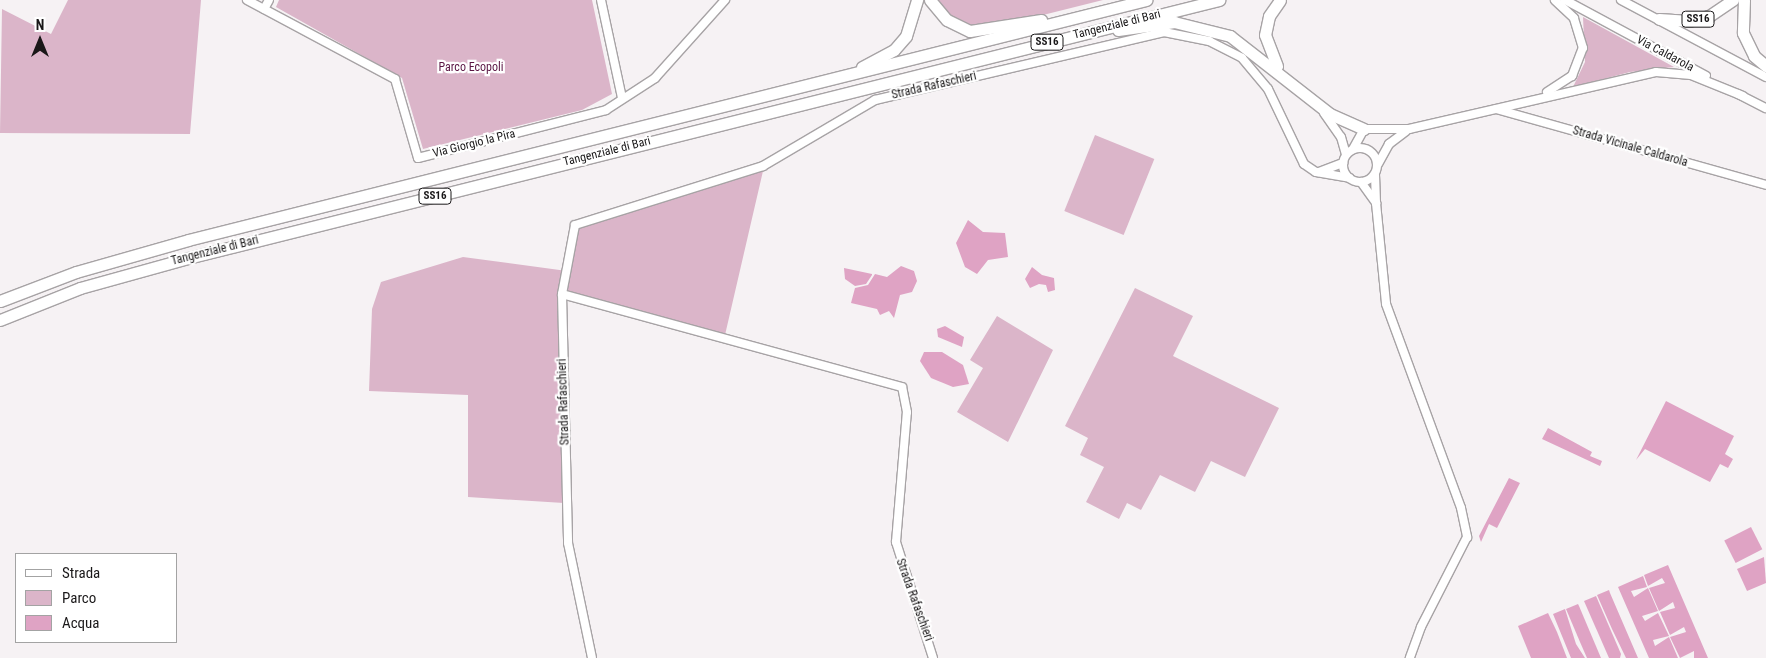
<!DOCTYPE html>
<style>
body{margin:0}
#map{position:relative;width:1766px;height:658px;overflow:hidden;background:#f6f2f4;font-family:"Roboto Condensed",sans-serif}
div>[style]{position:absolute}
.green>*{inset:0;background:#dbb5c9;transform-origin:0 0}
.water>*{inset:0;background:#dfa3c4;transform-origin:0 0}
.roads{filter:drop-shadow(1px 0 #a7a3a5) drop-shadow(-1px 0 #a7a3a5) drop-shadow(0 1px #a7a3a5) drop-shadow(0 -1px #a7a3a5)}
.minor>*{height:8px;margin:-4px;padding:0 4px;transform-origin:4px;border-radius:4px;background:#fff}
.minor>.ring{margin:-4px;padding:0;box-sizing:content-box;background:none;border:8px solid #fff;border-radius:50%}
.highway>*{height:11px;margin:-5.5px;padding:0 5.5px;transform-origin:5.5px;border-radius:5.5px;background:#fff}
span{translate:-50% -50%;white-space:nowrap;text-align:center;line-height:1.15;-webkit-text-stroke:4.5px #fff;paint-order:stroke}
.shield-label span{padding:1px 4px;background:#fff;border:1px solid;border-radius:4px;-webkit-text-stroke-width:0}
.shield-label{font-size:11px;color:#1a1819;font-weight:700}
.street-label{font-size:12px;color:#1a1819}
.park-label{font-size:12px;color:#5a1543}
.legend{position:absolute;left:15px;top:553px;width:162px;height:90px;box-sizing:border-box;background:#fff;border:1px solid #a3a3a3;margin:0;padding:6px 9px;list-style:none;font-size:15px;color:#1a1819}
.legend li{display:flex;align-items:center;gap:10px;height:25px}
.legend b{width:25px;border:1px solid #a3a3a3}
.north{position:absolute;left:15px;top:15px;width:50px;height:50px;-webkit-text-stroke:4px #fff;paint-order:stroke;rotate:0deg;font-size:14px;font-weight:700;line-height:20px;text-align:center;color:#1a1819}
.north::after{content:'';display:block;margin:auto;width:18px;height:22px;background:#1a1819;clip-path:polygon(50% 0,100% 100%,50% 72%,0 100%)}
</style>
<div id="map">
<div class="green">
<div style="clip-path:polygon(68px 0,201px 0,190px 134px,0 133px,2px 9px,51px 34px)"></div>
<div style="clip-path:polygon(279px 0,592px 0,612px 94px,582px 110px,423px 149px,402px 78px,276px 7px)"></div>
<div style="clip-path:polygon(936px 0,1103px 0,995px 27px,975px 27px,948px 16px)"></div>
<div style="clip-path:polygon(1583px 17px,1674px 67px,1630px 72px,1573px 87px,1585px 62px)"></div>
<div style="left:1095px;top:135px;width:64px;height:82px;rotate:22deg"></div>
<div style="clip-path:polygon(784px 154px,763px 171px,725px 335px,557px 290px,564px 503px,468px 497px,468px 395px,369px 391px,372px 309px,381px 282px,463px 257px,567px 271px,571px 229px,692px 191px)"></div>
<div style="clip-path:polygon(1135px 288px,1193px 316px,1173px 356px,1279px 408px,1245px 477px,1211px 461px,1195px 492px,1160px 475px,1141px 510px,1127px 503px,1119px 519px,1086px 502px,1104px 467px,1080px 455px,1088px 438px,1065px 426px)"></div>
<div style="clip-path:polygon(997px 316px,1053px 350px,1008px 442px,957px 412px,983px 368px,970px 360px)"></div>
</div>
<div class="water">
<div style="clip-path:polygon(968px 220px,983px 232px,1005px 233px,1008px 257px,988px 260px,977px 274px,965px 267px,956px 243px)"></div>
<div style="clip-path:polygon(901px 266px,914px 271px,917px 281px,912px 292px,900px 295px,894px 318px,889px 311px,880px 315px,877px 309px,851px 303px,855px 288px,868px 285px,875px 274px,887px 277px)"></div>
<div style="clip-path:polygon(1032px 267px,1042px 275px,1054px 278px,1055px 290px,1048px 292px,1046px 285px,1039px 284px,1030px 288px,1025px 279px)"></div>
<div style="clip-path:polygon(844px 268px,872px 274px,872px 275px,866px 284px,855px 286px,845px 279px)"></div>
<div style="clip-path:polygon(945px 326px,964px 337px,962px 347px,938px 337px,937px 329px)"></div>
<div style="clip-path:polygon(924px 352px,942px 352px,963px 365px,969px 384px,953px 387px,931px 378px,920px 361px)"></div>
<div style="clip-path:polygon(1666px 401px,1734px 436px,1725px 454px,1733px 459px,1728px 468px,1720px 464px,1710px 482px,1645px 449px,1636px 460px)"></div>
<div style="clip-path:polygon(1548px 428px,1592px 452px,1590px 456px,1602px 461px,1600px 466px,1542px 439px)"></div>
<div style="clip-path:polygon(1509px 478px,1520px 483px,1497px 528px,1489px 524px,1481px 542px,1479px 536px)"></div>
<div style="left:1751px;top:527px;width:25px;height:30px;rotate:63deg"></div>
<div style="clip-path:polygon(1764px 557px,1766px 583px,1747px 591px,1737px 569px)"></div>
<div style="clip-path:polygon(1668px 565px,1708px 658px,1694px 658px,1694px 651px,1680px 658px,1670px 637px,1686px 632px,1684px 627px,1670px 635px,1660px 612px,1675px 608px,1673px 602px,1659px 611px,1649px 588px,1665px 583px,1662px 578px,1648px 586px,1644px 575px)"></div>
<div style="clip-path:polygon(1643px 576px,1647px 587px,1631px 591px,1634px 597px,1648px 588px,1658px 611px,1642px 616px,1645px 621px,1658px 613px,1669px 636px,1653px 640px,1655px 646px,1669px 637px,1678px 658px,1649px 658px,1618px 587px)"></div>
<div style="clip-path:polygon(1609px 590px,1610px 593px,1638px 658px,1626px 658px,1612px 629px,1597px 595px)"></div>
<div style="clip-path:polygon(1596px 596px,1621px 654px,1620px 658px,1609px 658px,1584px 601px)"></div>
<div style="clip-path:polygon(1578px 604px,1579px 606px,1601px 658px,1587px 658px,1580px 642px,1566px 609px)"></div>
<div style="clip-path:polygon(1565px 609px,1576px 644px,1585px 658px,1571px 658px,1553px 614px)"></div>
<div style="clip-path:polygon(1548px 613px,1557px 632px,1567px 658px,1531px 658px,1518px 626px)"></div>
</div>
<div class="roads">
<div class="minor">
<div style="left:247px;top:0;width:168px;rotate:28.1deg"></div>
<div style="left:395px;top:79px;width:82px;rotate:73.8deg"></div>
<div style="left:418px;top:158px;width:194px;rotate:-14.3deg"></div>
<div style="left:606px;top:110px;width:59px;rotate:-33.1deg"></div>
<div style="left:655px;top:78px;width:105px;rotate:-48.1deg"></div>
<div style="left:601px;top:0;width:100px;rotate:77.9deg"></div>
<div style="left:1565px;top:0;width:160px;rotate:28.3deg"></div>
<div style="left:1621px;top:0;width:164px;rotate:28deg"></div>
<div style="left:264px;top:9px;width:10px;rotate:-61deg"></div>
<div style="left:1547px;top:92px;width:30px;rotate:-33deg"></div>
<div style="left:1572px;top:76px;width:30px;rotate:-69deg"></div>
<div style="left:1583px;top:48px;width:31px;rotate:-107deg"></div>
<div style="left:1574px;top:18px;width:26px;rotate:-137deg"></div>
<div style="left:1738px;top:94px;width:31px;rotate:27deg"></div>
<div style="left:1496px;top:109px;width:280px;rotate:15.7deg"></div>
<div style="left:1324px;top:113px;width:29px;rotate:55deg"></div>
<div style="left:1341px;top:137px;width:18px;rotate:74deg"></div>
<div style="left:1364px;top:129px;width:45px"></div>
<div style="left:1409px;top:129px;width:253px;rotate:-13deg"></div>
<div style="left:1656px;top:72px;width:35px;rotate:5deg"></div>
<div style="left:1691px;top:75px;width:56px;rotate:22deg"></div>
<div class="ring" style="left:1343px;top:148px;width:26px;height:26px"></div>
<div style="left:1353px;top:149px;width:23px;rotate:-61deg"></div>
<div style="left:1378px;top:164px;width:23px;rotate:-61deg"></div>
<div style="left:1389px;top:144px;width:21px;rotate:-37deg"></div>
<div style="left:1319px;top:172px;width:26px;rotate:-21deg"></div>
<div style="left:1361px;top:182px;width:26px;rotate:54deg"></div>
<div style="left:1376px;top:203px;width:28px;rotate:-92deg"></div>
<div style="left:1376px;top:203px;width:101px;rotate:84.3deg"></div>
<div style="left:1386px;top:304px;width:217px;rotate:69.8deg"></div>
<div style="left:1461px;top:508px;width:30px;rotate:78deg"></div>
<div style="left:1467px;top:537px;width:101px;rotate:117.1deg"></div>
<div style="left:1421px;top:627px;width:33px;rotate:110deg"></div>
<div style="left:562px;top:294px;width:249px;rotate:88.6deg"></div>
<div style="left:568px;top:543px;width:117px;rotate:78.2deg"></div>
<div style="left:933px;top:658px;width:122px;rotate:-107.7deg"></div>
<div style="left:896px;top:542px;width:130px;rotate:-85.2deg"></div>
<div style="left:907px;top:412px;width:25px;rotate:-101deg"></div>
<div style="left:902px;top:387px;width:352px;rotate:-164.7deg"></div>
<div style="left:562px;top:294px;width:70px;rotate:-79.3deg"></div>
<div style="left:575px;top:225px;width:197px;rotate:-17.4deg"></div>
<div style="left:763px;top:166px;width:130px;rotate:-30.5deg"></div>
<div style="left:875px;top:100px;width:297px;rotate:-13.2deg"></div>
<div style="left:1164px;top:32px;width:46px;rotate:11.3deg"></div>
<div style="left:1209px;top:41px;width:37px;rotate:27deg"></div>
<div style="left:1242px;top:58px;width:40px;rotate:50deg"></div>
<div style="left:1268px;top:89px;width:83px;rotate:64.4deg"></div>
<div style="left:1304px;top:164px;width:14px;rotate:34deg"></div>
<div style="left:1316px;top:172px;width:34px;rotate:10deg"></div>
</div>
<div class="highway">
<div style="left:930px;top:0;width:26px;rotate:50deg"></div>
<div style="left:947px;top:20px;width:25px;rotate:26deg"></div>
<div style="left:970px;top:31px;width:72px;rotate:-8.8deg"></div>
<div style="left:1744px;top:0;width:33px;rotate:92deg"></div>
<div style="left:1743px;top:33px;width:25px;rotate:64deg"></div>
<div style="left:1754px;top:56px;width:16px;rotate:40deg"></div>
<div style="left:1659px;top:19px;width:30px;rotate:4deg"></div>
<div style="left:1689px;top:21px;width:21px;rotate:-14deg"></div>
<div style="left:1709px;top:16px;width:29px;rotate:-34deg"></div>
<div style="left:1118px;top:30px;width:57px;rotate:-8.1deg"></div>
<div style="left:1174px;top:22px;width:58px;rotate:14deg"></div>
<div style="left:1230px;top:36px;width:127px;rotate:38deg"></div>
<div style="left:1330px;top:114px;width:37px;rotate:24deg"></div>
<div style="left:1277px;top:66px;width:33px;rotate:-111deg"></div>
<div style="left:1265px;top:35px;width:19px;rotate:-78deg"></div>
<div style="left:1269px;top:16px;width:19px;rotate:-55deg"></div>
<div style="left:862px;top:67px;width:36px;rotate:-28deg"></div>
<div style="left:894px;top:50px;width:18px;rotate:-49deg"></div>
<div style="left:906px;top:36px;width:38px;rotate:-73deg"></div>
<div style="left:0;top:301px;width:81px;rotate:-20.9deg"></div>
<div style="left:76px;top:272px;width:116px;rotate:-15.9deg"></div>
<div style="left:188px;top:240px;width:988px;rotate:-14.06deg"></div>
<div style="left:0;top:320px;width:86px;rotate:-21.8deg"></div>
<div style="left:80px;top:288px;width:116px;rotate:-15.5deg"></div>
<div style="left:192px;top:257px;width:1059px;rotate:-14.05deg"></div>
</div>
</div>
<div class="shield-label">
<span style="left:1698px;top:19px">SS16</span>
<span style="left:1047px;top:42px">SS16</span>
<span style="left:435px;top:196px">SS16</span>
</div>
<div class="street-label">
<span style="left:1117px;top:25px;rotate:-14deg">Tangenziale di Bari</span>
<span style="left:1665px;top:54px;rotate:28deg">Via Caldarola</span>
<span style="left:934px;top:86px;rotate:-13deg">Strada Rafaschieri</span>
<span style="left:474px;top:144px;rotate:-14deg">Via Giorgio la Pira</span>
<span style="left:1630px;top:147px;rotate:16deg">Strada Vicinale Caldarola</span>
<span style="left:607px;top:152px;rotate:-14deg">Tangenziale di Bari</span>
<span style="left:215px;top:251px;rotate:-14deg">Tangenziale di Bari</span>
<span style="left:564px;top:402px;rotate:-92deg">Strada Rafaschieri</span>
<span style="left:914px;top:600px;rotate:70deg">Strada Rafaschieri</span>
</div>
<div class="park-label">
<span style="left:471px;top:68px">Parco Ecopoli</span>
</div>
<ul class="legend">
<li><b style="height:6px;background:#fff"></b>Strada</li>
<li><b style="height:14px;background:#dbb5c9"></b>Parco</li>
<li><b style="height:14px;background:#dfa3c4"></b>Acqua</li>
</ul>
<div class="north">N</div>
</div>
